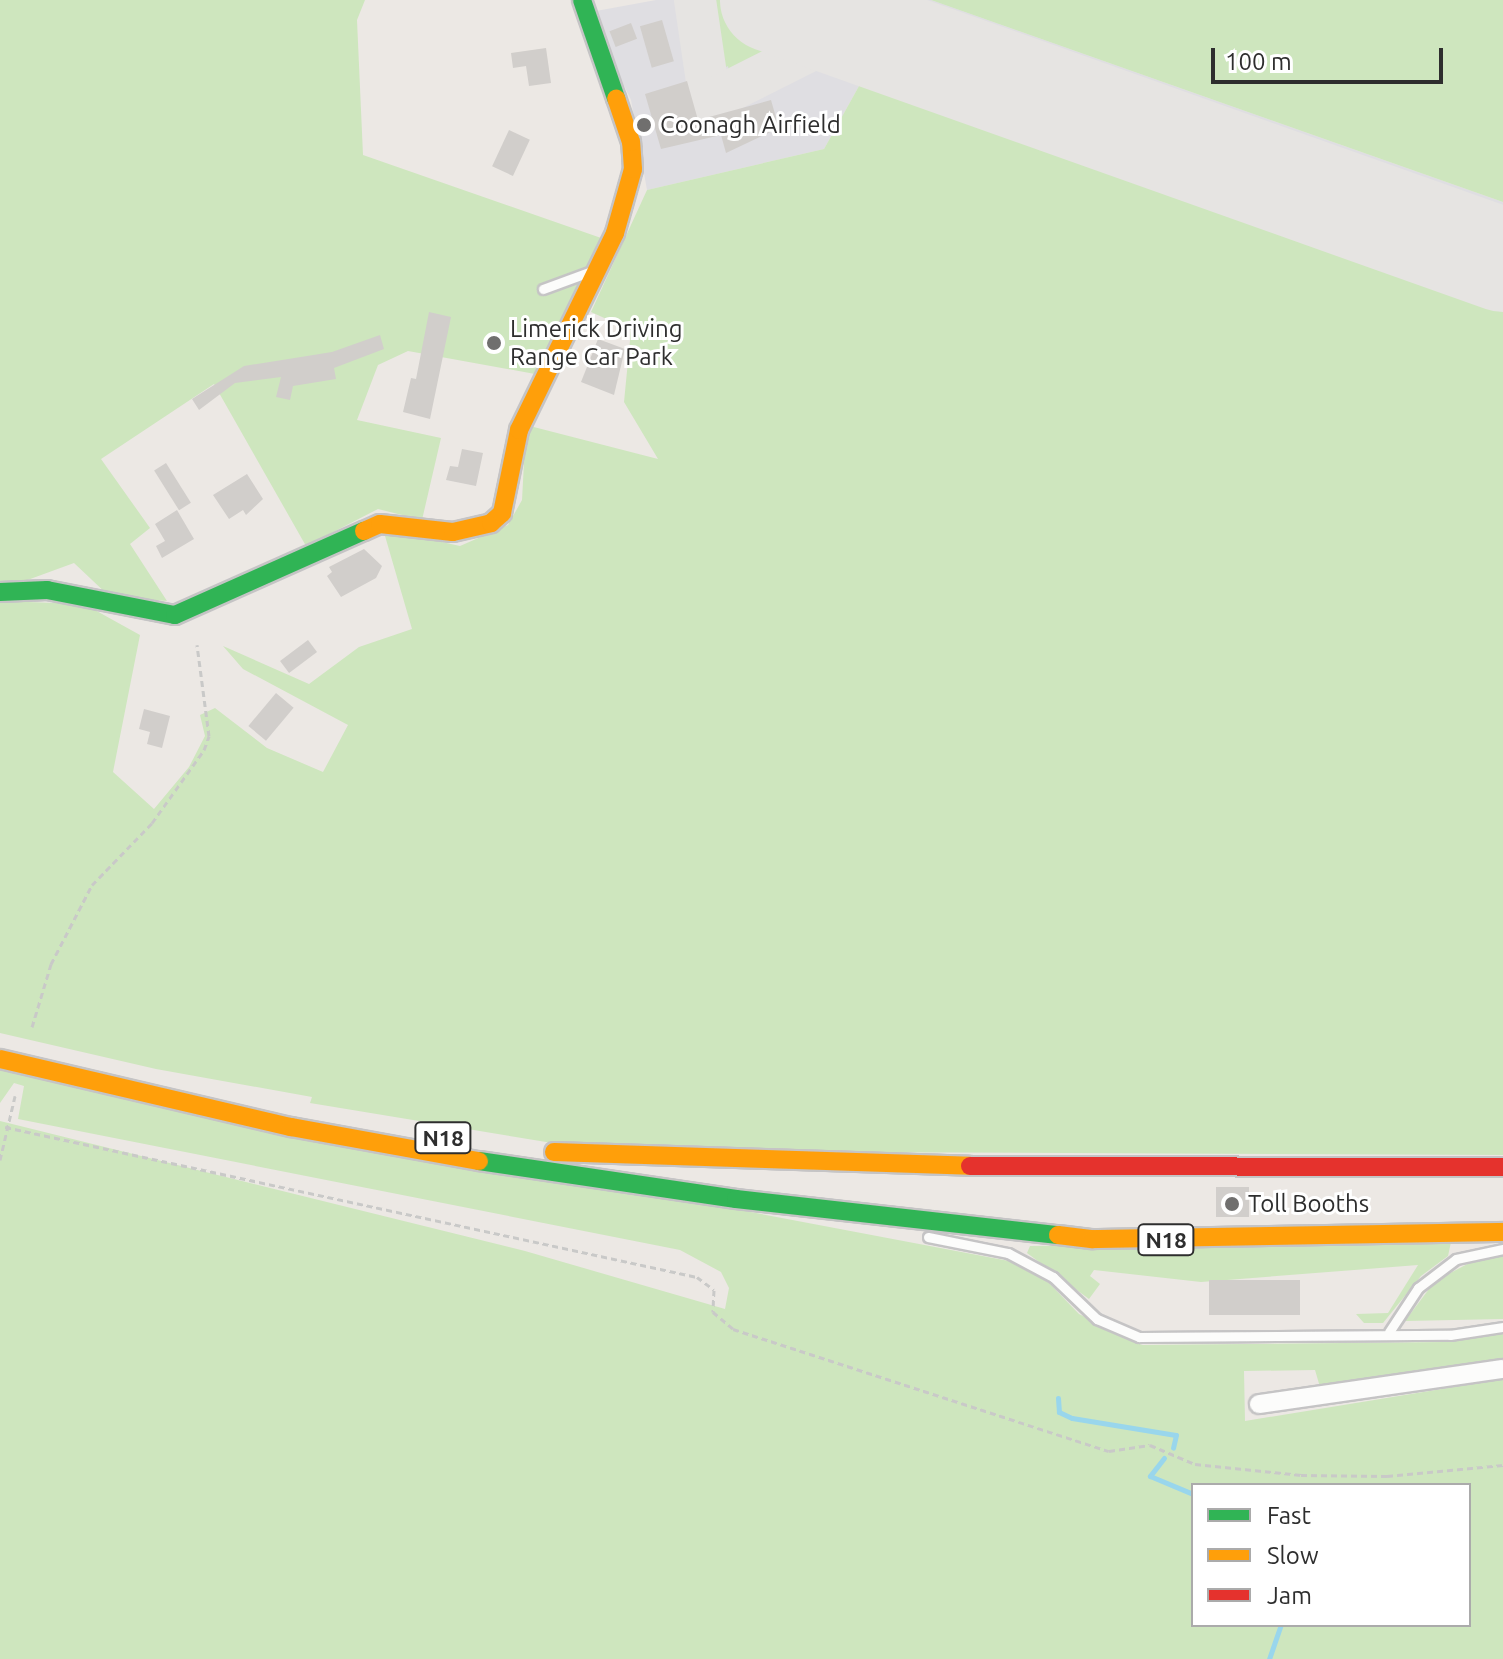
<!DOCTYPE html>
<style>
body{margin:0}
#map{position:relative;width:1503px;height:1659px;overflow:hidden;background:#ece8e4;font-family:Ubuntu,sans-serif}
div>[style]{position:absolute}
.airport>*{inset:0;background:#dfdee2}
.green>*{inset:0;background:#cee6be}
.stream>*{height:5px;margin:-2.5px;padding:0 2.5px;transform-origin:2.5px;border-radius:2.5px;background:#99d6ec}
.taxiway>*{height:42px;margin:-21px;padding:0 21px;transform-origin:21px;border-radius:21px;background:#e6e4e2}
.runway>*{height:104px;margin:-52px;padding:0 52px;transform-origin:52px;border-radius:52px;background:#e6e4e2}
.building>*{inset:0;background:#d1cecb;transform-origin:0 0}
.path>*{height:3px;margin-top:-1.5px;transform-origin:0;background:repeating-linear-gradient(90deg,#c9c9c8 0 6px,transparent 0 10px)}
.roads{filter:drop-shadow(2px 0 #c5c4c5) drop-shadow(-2px 0 #c5c4c5) drop-shadow(0 2px #c5c4c5) drop-shadow(0 -2px #c5c4c5)}
.lane>*{height:9px;margin:-4.5px;padding:0 4.5px;transform-origin:4.5px;border-radius:4.5px;background:#fcfcfb}
.street>*{height:18px;margin:-9px;padding:0 9px;transform-origin:9px;border-radius:9px;background:#fcfcfb}
.fast>*{height:18px;margin:-9px;padding:0 9px;transform-origin:9px;border-radius:9px;background:#30b455}
.slow>*{height:18px;margin:-9px;padding:0 9px;transform-origin:9px;border-radius:9px;background:#ff9f0a}
.jam>*{height:18px;margin:-9px;padding:0 9px;transform-origin:9px;border-radius:9px;background:#e5322d}
.dots>*{width:22px;height:22px;translate:-50% -50%;box-sizing:border-box;border:4px solid #fff;border-radius:50%}
span{translate:-50% -50%;white-space:nowrap;text-align:center;line-height:1.15;-webkit-text-stroke:6px #fff;paint-order:stroke}
.shield-label span{padding:2px 6px;background:#fff;border:2px solid;border-radius:6px;-webkit-text-stroke-width:0}
.shield-label{font-size:22px;color:#2e2e2e;font-weight:700}
.poi-label{font-size:24px;color:#2e2e2e}
.left{translate:0 -50%;text-align:left}
.legend{position:absolute;left:1191px;top:1483px;width:280px;height:144px;box-sizing:border-box;background:#fff;border:2px solid #ababab;margin:0;padding:10px 14px;list-style:none;font-size:24px;color:#2e2e2e}
.legend li{display:flex;align-items:center;gap:16px;height:40px}
.legend b{width:40px;border:2px solid #ababab}
.scale{position:absolute;left:1211px;top:48px;width:232px;height:36px;box-sizing:border-box;border:4px solid #2e2e2e;border-top:0;padding-left:10px;font-size:24px;line-height:28px;white-space:nowrap;color:#2e2e2e;-webkit-text-stroke:6px #fff;paint-order:stroke}
</style>
<div id="map">
<div class="airport">
<div style="clip-path:polygon(656px 0,931px 0,1503px 202px,1503px 309px,864px 77px,824px 149px,647px 190px,631px 100px,601px 38px,596px 11px)"></div>
</div>
<div class="green">
<div style="clip-path:polygon(0 0,365px 0,357px 20px,363px 155px,604px 239px,535px 374px,408px 351px,378px 365px,357px 420px,441px 438px,422px 520px,378px 509px,306px 546px,214px 384px,101px 459px,150px 528px,130px 544px,167px 601px,109px 596px,74px 563px,22px 582px,0 583px)"></div>
<div style="clip-path:polygon(702px 0,741px 0,827px 34px,731px 82px,728px 66px,712px 74px)"></div>
<div style="clip-path:polygon(931px 0,1503px 0,1503px 202px)"></div>
<div style="clip-path:polygon(864px 77px,1503px 309px,1503px 1155px,601px 1151px,310px 1103px,312px 1097px,156px 1069px,0 1033px,0 601px,84px 604px,140px 635px,113px 772px,154px 809px,189px 767px,205px 736px,200px 715px,215px 708px,267px 748px,323px 772px,348px 725px,243px 669px,223px 646px,309px 684px,359px 647px,412px 629px,383px 529px,460px 546px,508px 525px,522px 500px,526px 425px,658px 459px,624px 402px,631px 330px,591px 312px,647px 190px,824px 149px)"></div>
<div style="clip-path:polygon(evenodd,0 1070px,1009px 1261px,1048px 1282px,1079px 1314px,1142px 1345px,1444px 1342px,1503px 1333px,1503px 1361px,1320px 1387px,1315px 1370px,1244px 1371px,1245px 1421px,1503px 1379px,1503px 1659px,0 1659px,0 1121px,525px 1251px,725px 1309px,729px 1288px,721px 1272px,680px 1250px,18px 1119px,24px 1086px,14px 1083px,0 1103px,0 1070px,1193px 1485px,1469px 1485px,1469px 1625px,1193px 1625px,1193px 1485px)"></div>
<div style="clip-path:polygon(1451px 1242px,1448px 1256px,1421px 1276px,1383px 1323px,1364px 1323px,1356px 1314px,1388px 1313px,1418px 1265px,1201px 1282px,1094px 1270px,1090px 1276px,1100px 1284px,1089px 1299px,1027px 1253px,1030px 1246px)"></div>
<div style="clip-path:polygon(1503px 1256px,1503px 1319px,1405px 1321px,1435px 1281px,1475px 1260px)"></div>
</div>
<div class="stream">
<div style="left:1058px;top:1398px;width:14px;rotate:86deg"></div>
<div style="left:1059px;top:1412px;width:14px;rotate:25deg"></div>
<div style="left:1072px;top:1418px;width:105px;rotate:9.3deg"></div>
<div style="left:1176px;top:1435px;width:13px;rotate:103deg"></div>
<div style="left:1164px;top:1458px;width:23px;rotate:128deg"></div>
<div style="left:1150px;top:1476px;width:47px;rotate:22.7deg"></div>
<div style="left:1269px;top:1659px;width:36px;rotate:-71deg"></div>
</div>
<div class="taxiway">
<div style="left:695px;top:0;width:102px;rotate:81.6deg"></div>
<div style="left:710px;top:101px;width:160px;rotate:-26.7deg"></div>
</div>
<div class="runway">
<div style="left:772px;top:0;width:776px;rotate:19.58deg"></div>
</div>
<div class="building">
<div style="left:662px;top:20px;width:43px;height:23px;rotate:74deg"></div>
<div style="left:631px;top:23px;width:17px;height:23px;rotate:69deg"></div>
<div style="clip-path:polygon(546px 48px,551px 83px,529px 86px,526px 66px,513px 68px,511px 53px)"></div>
<div style="clip-path:polygon(687px 81px,698px 120px,771px 100px,779px 128px,726px 153px,721px 135px,661px 149px,645px 94px)"></div>
<div style="left:509px;top:130px;width:23px;height:40px;rotate:25deg"></div>
<div style="clip-path:polygon(429px 312px,451px 317px,430px 419px,403px 412px,411px 378px,416px 379px)"></div>
<div style="clip-path:polygon(380px 335px,384px 349px,334px 368px,336px 379px,293px 386px,290px 400px,276px 397px,281px 377px,235px 383px,199px 410px,192px 399px,244px 366px,332px 352px)"></div>
<div style="clip-path:polygon(598px 339px,625px 349px,614px 395px,581px 382px)"></div>
<div style="clip-path:polygon(462px 449px,483px 453px,476px 486px,446px 480px,450px 466px,458px 467px)"></div>
<div style="left:166px;top:463px;width:47px;height:14px;rotate:58deg"></div>
<div style="clip-path:polygon(247px 474px,263px 499px,246px 515px,243px 510px,229px 519px,213px 495px)"></div>
<div style="clip-path:polygon(177px 510px,194px 539px,162px 558px,156px 546px,165px 541px,155px 524px)"></div>
<div style="clip-path:polygon(364px 549px,382px 566px,376px 578px,341px 597px,327px 576px,332px 572px,329px 567px)"></div>
<div style="left:308px;top:640px;width:15px;height:35px;rotate:53deg"></div>
<div style="left:276px;top:693px;width:23px;height:43px;rotate:40deg"></div>
<div style="clip-path:polygon(144px 709px,170px 716px,162px 748px,147px 744px,150px 732px,139px 729px)"></div>
<div style="left:1216px;top:1187px;width:33px;height:30px"></div>
<div style="left:1300px;top:1280px;width:35px;height:91px;rotate:90deg"></div>
</div>
<div class="path">
<div style="left:32px;top:1027px;width:66px;rotate:-73.2deg"></div>
<div style="left:51px;top:964px;width:89px;rotate:-62.6deg"></div>
<div style="left:92px;top:885px;width:86px;rotate:-45.9deg"></div>
<div style="left:152px;top:823px;width:90px;rotate:-54.5deg"></div>
<div style="left:204px;top:750px;width:15px;rotate:-70deg"></div>
<div style="left:209px;top:736px;width:92px;rotate:-97.5deg"></div>
<div style="left:5px;top:1127px;width:708px;rotate:12.23deg"></div>
<div style="left:697px;top:1277px;width:21px;rotate:37deg"></div>
<div style="left:714px;top:1290px;width:22px;rotate:93deg"></div>
<div style="left:713px;top:1312px;width:26px;rotate:40deg"></div>
<div style="left:733px;top:1329px;width:395px;rotate:18deg"></div>
<div style="left:1109px;top:1451px;width:41px;rotate:-8.3deg"></div>
<div style="left:1150px;top:1445px;width:49px;rotate:22.9deg"></div>
<div style="left:1195px;top:1464px;width:107px;rotate:5.9deg"></div>
<div style="left:1301px;top:1475px;width:86px;rotate:0.7deg"></div>
<div style="left:1387px;top:1476px;width:117px;rotate:-5.4deg"></div>
<div style="left:0;top:1160px;width:66px;rotate:-76.8deg"></div>
</div>
<div class="roads">
<div class="lane">
<div style="left:543px;top:289px;width:49px;rotate:-20.3deg"></div>
<div style="left:928px;top:1237px;width:82px;rotate:11.3deg"></div>
<div style="left:1008px;top:1253px;width:51px;rotate:28.1deg"></div>
<div style="left:1053px;top:1277px;width:61px;rotate:43.7deg"></div>
<div style="left:1097px;top:1319px;width:46px;rotate:23.2deg"></div>
<div style="left:1139px;top:1337px;width:311px;rotate:-0.4deg"></div>
<div style="left:1450px;top:1335px;width:54px;rotate:-8.6deg"></div>
<div style="left:1389px;top:1332px;width:53px;rotate:-56.6deg"></div>
<div style="left:1418px;top:1288px;width:48px;rotate:-37.3deg"></div>
<div style="left:1456px;top:1259px;width:48px;rotate:-12deg"></div>
</div>
<div class="street">
<div style="left:1259px;top:1404px;width:246px;rotate:-8.2deg"></div>
</div>
<div class="fast">
<div style="left:582px;top:0;width:104px;rotate:70.9deg"></div>
<div style="left:0;top:592px;width:47px;rotate:-2.4deg"></div>
<div style="left:47px;top:590px;width:130px;rotate:11.1deg"></div>
<div style="left:175px;top:615px;width:207px;rotate:-24deg"></div>
<div style="left:479px;top:1161px;width:260px;rotate:8.4deg"></div>
<div style="left:736px;top:1199px;width:324px;rotate:6.4deg"></div>
</div>
<div class="slow">
<div style="left:364px;top:531px;width:17px;rotate:-24deg"></div>
<div style="left:380px;top:524px;width:73px;rotate:6.3deg"></div>
<div style="left:453px;top:532px;width:39px;rotate:-13deg"></div>
<div style="left:491px;top:523px;width:15px;rotate:-42deg"></div>
<div style="left:502px;top:513px;width:85px;rotate:-78.4deg"></div>
<div style="left:519px;top:430px;width:219px;rotate:-64deg"></div>
<div style="left:615px;top:233px;width:66px;rotate:-74.3deg"></div>
<div style="left:633px;top:169px;width:27px;rotate:-94deg"></div>
<div style="left:631px;top:142px;width:46px;rotate:-108.8deg"></div>
<div style="left:0;top:1059px;width:299px;rotate:13.2deg"></div>
<div style="left:291px;top:1127px;width:191px;rotate:10.3deg"></div>
<div style="left:554px;top:1152px;width:416px;rotate:1.9deg"></div>
<div style="left:1058px;top:1235px;width:35px;rotate:7deg"></div>
<div style="left:1093px;top:1239px;width:410px;rotate:-1deg"></div>
</div>
<div class="jam">
<div style="left:970px;top:1166px;width:533px;rotate:0.11deg"></div>
</div>
</div>
<div class="dots">
<div style="left:644px;top:125px;background:#706f6e"></div>
<div style="left:494px;top:343px;background:#706f6e"></div>
<div style="left:1232px;top:1204px;background:#706f6e"></div>
</div>
<div class="shield-label">
<span style="left:443px;top:1138px">N18</span>
<span style="left:1166px;top:1240px">N18</span>
</div>
<div class="poi-label">
<span class="left" style="left:660px;top:125px">Coonagh Airfield</span>
<span class="left" style="left:510px;top:343px">Limerick Driving<br>Range Car Park</span>
<span class="left" style="left:1248px;top:1204px">Toll Booths</span>
</div>
<ul class="legend">
<li><b style="height:10px;background:#30b455"></b>Fast</li>
<li><b style="height:10px;background:#ff9f0a"></b>Slow</li>
<li><b style="height:10px;background:#e5322d"></b>Jam</li>
</ul>
<div class="scale">100 m</div>
</div>
